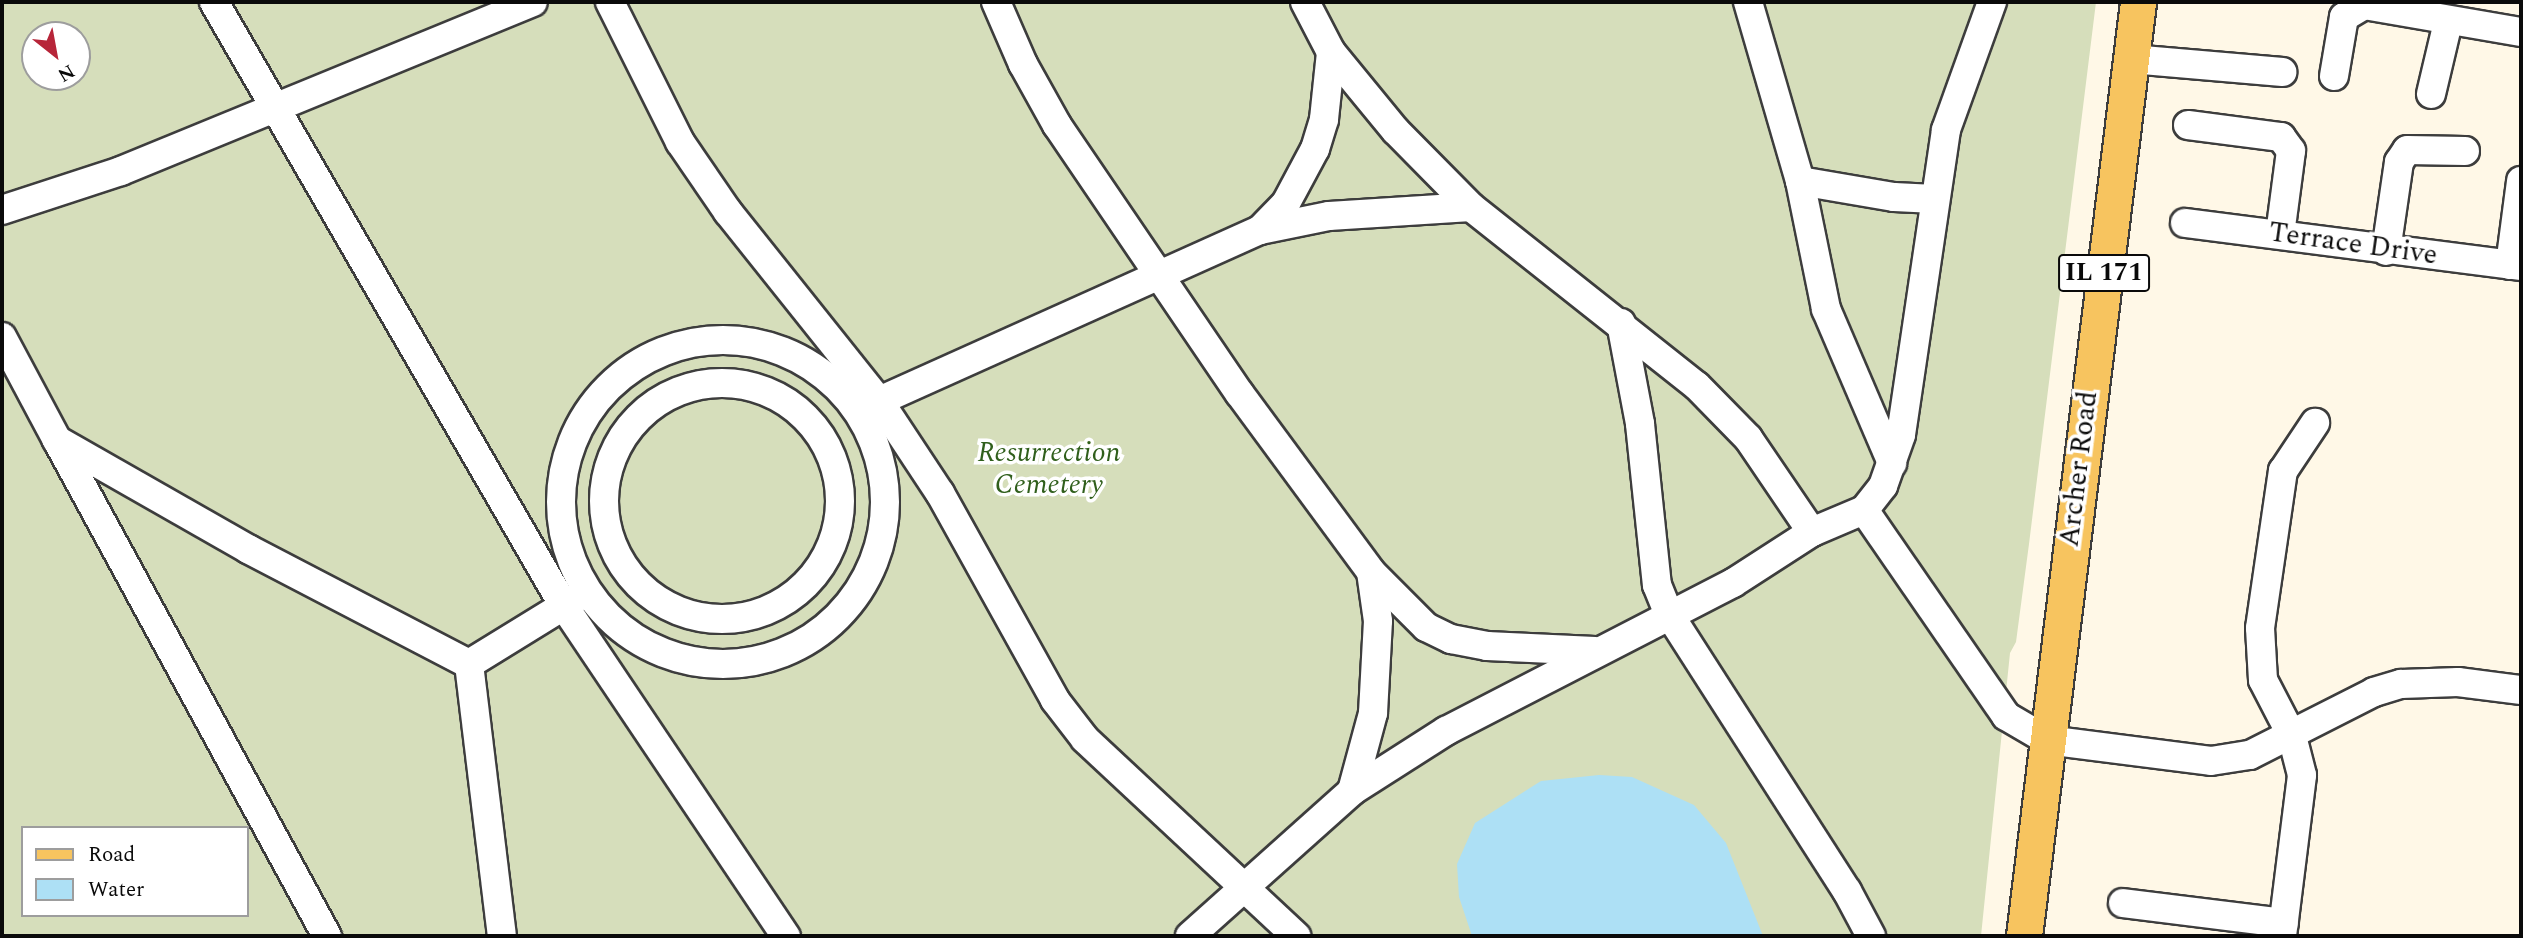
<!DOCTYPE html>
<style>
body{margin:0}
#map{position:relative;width:2523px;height:938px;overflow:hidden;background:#fff8e7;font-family:Spectral,serif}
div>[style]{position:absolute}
.cemetery>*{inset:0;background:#d6debb}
.water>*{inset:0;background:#ade0f5}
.roads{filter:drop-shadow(2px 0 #3d3d3d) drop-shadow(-2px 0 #3d3d3d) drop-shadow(0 2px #3d3d3d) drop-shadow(0 -2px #3d3d3d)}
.minor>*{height:28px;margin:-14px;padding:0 14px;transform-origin:14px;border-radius:14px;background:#fff}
.minor>.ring{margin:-14px;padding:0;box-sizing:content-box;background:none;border:28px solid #fff;border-radius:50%}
.major>*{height:35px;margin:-17.5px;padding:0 17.5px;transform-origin:17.5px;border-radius:17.5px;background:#f7c45f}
span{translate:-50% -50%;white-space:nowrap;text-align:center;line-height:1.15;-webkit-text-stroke:7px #fff;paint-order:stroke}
.shield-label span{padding:2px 5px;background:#fff;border:2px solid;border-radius:5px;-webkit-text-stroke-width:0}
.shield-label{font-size:26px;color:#0a0a0a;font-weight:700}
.street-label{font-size:28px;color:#0a0a0a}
.park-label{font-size:28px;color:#305f1c;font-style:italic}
.frame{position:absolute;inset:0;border:4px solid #0a0a0a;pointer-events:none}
.legend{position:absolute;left:21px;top:826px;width:228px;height:91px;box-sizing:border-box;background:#fff;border:2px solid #9d9d9d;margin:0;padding:9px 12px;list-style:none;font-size:21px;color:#0a0a0a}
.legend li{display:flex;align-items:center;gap:14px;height:35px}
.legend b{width:35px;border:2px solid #9d9d9d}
.north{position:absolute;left:21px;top:21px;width:70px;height:70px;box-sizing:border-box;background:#fff;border:2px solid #9d9d9d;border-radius:50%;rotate:149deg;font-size:19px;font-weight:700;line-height:28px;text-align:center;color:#0a0a0a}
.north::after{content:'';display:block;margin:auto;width:24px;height:32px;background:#b72539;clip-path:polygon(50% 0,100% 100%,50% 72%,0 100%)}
</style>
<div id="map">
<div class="cemetery">
<div style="clip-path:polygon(evenodd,2px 2px,2096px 2px,2029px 544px,2016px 642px,2010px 653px,1981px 936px,2px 936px,2px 2px,35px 35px,77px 35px,77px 77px,35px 77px,35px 35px,2px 2px,23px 828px,247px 828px,247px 915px,23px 915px,23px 828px)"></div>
</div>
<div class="water">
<div style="clip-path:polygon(1599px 775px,1632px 777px,1694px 805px,1726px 843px,1763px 936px,1472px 936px,1459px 897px,1457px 864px,1475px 823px,1541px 781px)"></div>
</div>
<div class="roads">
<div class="minor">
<div style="left:214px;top:2px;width:698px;rotate:59.91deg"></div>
<div style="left:564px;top:606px;width:398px;rotate:56.1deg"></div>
<div style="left:610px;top:2px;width:157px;rotate:63.4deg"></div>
<div style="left:680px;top:142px;width:85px;rotate:55.6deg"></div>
<div style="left:728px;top:212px;width:242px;rotate:51.4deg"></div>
<div style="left:879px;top:401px;width:110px;rotate:56.5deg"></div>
<div style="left:940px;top:493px;width:237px;rotate:60.9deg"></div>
<div style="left:1055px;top:700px;width:49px;rotate:52.4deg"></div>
<div style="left:1085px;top:739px;width:289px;rotate:43deg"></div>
<div style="left:996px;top:2px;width:68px;rotate:66.5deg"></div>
<div style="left:1023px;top:64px;width:70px;rotate:60.9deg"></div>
<div style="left:1057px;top:125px;width:325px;rotate:55.8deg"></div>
<div style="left:1240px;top:394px;width:221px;rotate:53.6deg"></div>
<div style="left:1371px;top:572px;width:78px;rotate:45deg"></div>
<div style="left:1426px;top:627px;width:28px;rotate:26deg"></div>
<div style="left:1451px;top:639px;width:37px;rotate:11deg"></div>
<div style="left:1487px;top:646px;width:108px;rotate:2.7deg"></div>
<div style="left:1305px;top:2px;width:56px;rotate:62.5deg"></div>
<div style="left:1331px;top:52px;width:102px;rotate:50.6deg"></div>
<div style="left:1396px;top:131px;width:107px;rotate:45.4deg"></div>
<div style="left:1471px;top:207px;width:288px;rotate:38.4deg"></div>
<div style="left:1697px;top:386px;width:73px;rotate:45.6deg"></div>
<div style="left:1748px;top:438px;width:114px;rotate:55.8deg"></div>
<div style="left:1748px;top:2px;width:186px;rotate:73.8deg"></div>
<div style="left:1800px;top:181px;width:131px;rotate:78.5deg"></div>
<div style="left:1826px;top:309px;width:168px;rotate:66.8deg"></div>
<div style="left:1992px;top:2px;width:136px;rotate:109.8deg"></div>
<div style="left:1946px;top:130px;width:308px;rotate:98.4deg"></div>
<div style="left:1901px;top:435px;width:54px;rotate:109.4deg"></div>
<div style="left:1883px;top:486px;width:31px;rotate:128deg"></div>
<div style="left:1864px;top:510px;width:250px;rotate:55.4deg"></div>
<div style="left:2006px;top:716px;width:48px;rotate:30.3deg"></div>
<div style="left:2047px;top:740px;width:165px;rotate:7.3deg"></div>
<div style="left:2211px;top:761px;width:39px;rotate:-9deg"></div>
<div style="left:2250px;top:755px;width:139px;rotate:-26.9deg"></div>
<div style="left:2374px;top:692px;width:28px;rotate:-17deg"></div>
<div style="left:2401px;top:684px;width:57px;rotate:-2deg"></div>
<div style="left:2458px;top:682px;width:64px;rotate:7.2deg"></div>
<div style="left:2131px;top:59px;width:152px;rotate:4.9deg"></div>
<div style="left:2334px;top:76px;width:60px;rotate:-80.4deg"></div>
<div style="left:2344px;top:17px;width:23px;rotate:-31deg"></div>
<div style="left:2364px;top:5px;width:159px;rotate:9.8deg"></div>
<div style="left:2431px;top:94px;width:74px;rotate:-76.7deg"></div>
<div style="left:2188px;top:125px;width:94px;rotate:7.4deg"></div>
<div style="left:2281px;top:137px;width:17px;rotate:54deg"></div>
<div style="left:2291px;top:151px;width:84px;rotate:97.5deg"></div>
<div style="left:1800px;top:181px;width:95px;rotate:9.7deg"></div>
<div style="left:1894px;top:197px;width:41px;rotate:2.8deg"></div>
<div style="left:2px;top:210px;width:125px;rotate:-18.1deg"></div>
<div style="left:121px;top:171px;width:445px;rotate:-22.3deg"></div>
<div style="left:2185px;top:223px;width:339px;rotate:7.3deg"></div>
<div style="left:1260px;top:230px;width:37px;rotate:-46deg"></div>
<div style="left:1286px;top:203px;width:61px;rotate:-61.8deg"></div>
<div style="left:1315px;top:149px;width:31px;rotate:-73deg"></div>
<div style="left:1324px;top:119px;width:67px;rotate:-84deg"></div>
<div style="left:2386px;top:251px;width:90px;rotate:-81.7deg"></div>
<div style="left:2399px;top:162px;width:14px;rotate:-56deg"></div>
<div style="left:2407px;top:150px;width:58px;rotate:1deg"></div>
<div style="left:2510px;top:265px;width:85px;rotate:-82.5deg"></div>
<div style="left:1621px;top:323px;width:103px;rotate:79.3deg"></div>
<div style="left:1640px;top:424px;width:162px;rotate:84deg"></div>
<div style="left:1657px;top:585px;width:31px;rotate:68deg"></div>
<div style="left:1669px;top:614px;width:329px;rotate:57.3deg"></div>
<div style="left:1847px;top:891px;width:51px;rotate:61.9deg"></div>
<div style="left:2px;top:337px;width:117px;rotate:61.9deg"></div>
<div style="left:57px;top:440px;width:220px;rotate:29.7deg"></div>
<div style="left:248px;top:549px;width:249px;rotate:27.5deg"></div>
<div style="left:469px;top:664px;width:128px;rotate:-31.6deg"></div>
<div class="ring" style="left:561px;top:340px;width:296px;height:296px"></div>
<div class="ring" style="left:604px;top:383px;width:208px;height:208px"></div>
<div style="left:864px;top:411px;width:18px;rotate:-34deg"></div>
<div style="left:879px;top:401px;width:418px;rotate:-24.2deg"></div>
<div style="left:1260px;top:230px;width:70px;rotate:-11.5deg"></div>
<div style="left:1329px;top:216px;width:142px;rotate:-3.6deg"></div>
<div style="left:57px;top:440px;width:565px;rotate:61.44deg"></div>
<div style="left:469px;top:664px;width:274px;rotate:83.1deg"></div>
<div style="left:1352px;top:791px;width:81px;rotate:-74.9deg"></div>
<div style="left:1373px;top:713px;width:92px;rotate:-86.9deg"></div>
<div style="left:1378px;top:621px;width:49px;rotate:-98.1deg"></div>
<div style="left:2123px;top:903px;width:162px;rotate:7.1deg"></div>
<div style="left:1190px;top:936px;width:217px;rotate:-41.8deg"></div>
<div style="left:1352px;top:791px;width:112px;rotate:-32.6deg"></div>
<div style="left:1446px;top:731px;width:323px;rotate:-27.3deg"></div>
<div style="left:1733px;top:583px;width:94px;rotate:-32.8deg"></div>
<div style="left:1812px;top:532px;width:56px;rotate:-22.9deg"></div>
<div style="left:2282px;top:936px;width:162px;rotate:-82.9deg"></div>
<div style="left:2302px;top:775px;width:40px;rotate:-104.4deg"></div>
<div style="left:2292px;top:736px;width:63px;rotate:-117.4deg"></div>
<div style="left:2263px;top:680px;width:52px;rotate:-93.3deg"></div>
<div style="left:2260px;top:628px;width:159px;rotate:-81.7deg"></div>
<div style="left:2283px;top:471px;width:58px;rotate:-56.3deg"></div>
</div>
<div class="major">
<div style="left:2024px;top:936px;width:941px;rotate:-83.04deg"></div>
</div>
</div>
<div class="shield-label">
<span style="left:2104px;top:273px">IL 171</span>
</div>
<div class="street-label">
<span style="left:2353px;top:244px;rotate:8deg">Terrace Drive</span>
<span style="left:2079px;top:469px;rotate:-83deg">Archer Road</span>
</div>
<div class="park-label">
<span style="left:1049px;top:469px">Resurrection<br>Cemetery</span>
</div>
<div class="frame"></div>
<ul class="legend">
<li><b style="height:9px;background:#f7c45f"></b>Road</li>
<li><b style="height:19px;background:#ade0f5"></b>Water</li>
</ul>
<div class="north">N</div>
</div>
